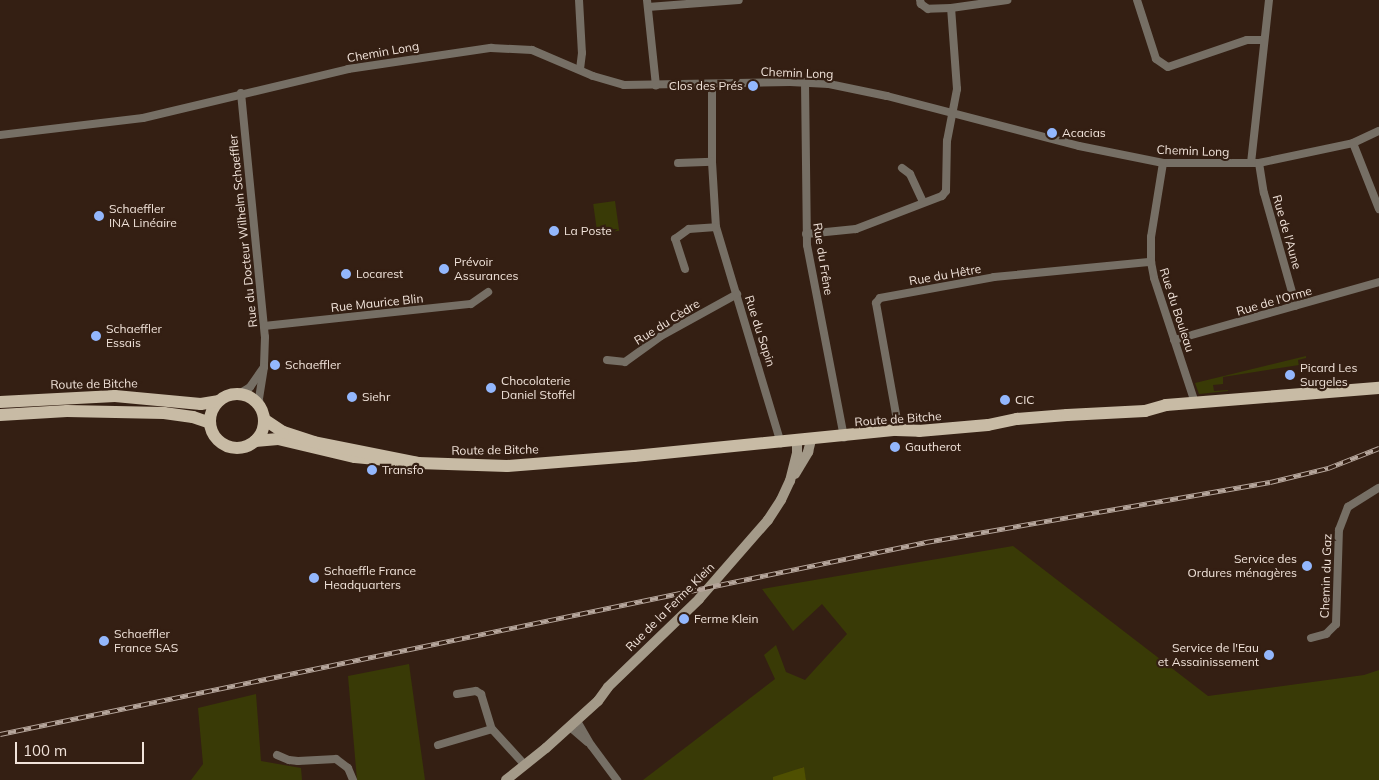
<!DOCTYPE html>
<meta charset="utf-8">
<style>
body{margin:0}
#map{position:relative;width:1379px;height:780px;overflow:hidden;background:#341f13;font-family:Mulish,sans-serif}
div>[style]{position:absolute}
.green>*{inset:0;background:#393a06;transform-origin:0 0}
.forest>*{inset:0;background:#4f5001}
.street>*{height:8px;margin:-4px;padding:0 4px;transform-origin:4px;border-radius:4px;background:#766f65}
.secondary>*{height:10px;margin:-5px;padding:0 5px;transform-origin:5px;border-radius:5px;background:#a49a89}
.primary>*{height:12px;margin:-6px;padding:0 6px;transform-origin:6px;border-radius:6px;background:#c8bba5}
.primary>.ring{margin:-6px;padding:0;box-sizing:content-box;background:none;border:12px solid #c8bba5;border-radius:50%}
.rail>*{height:4.5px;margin-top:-2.25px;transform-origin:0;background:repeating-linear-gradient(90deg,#341f13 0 8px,#b6a69c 0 16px);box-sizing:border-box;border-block:1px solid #b6a69c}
.dots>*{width:14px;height:14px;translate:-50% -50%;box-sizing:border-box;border:2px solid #341f13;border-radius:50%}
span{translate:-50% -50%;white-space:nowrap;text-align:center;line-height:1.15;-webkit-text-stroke:4.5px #341f13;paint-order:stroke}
.street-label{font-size:12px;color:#f1e3da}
.poi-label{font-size:12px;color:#f1e3da}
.right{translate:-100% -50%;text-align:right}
.left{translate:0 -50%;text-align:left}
.scale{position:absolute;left:15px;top:742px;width:129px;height:22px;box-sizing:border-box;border:2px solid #f1e3da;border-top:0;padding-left:6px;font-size:15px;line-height:18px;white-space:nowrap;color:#f1e3da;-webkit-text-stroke:4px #341f13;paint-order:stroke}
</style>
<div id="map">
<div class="green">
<div style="left:615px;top:201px;width:30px;height:22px;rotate:82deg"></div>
<div style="clip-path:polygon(1306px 356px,1306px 358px,1298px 360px,1299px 365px,1223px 377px,1223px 384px,1213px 385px,1214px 391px,1228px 390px,1228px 391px,1199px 394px,1195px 383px)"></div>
<div style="clip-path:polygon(1013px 546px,1208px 696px,1364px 675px,1379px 670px,1379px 780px,806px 780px,803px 767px,773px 780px,643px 780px,775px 679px,764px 655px,776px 645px,786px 672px,805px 680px,847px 634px,822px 604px,793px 631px,762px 589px)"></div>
<div style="clip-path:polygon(409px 664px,425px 780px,357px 780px,348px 676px)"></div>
<div style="clip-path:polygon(256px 694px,261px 761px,301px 768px,302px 780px,191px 780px,203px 764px,198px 708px)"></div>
</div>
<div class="forest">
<div style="clip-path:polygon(804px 767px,806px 780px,773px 780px,773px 777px)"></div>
</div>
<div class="street">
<div style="left:579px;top:0;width:53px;rotate:86.8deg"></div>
<div style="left:582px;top:53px;width:16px;rotate:97deg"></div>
<div style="left:647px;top:0;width:86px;rotate:84deg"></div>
<div style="left:1137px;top:0;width:62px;rotate:72.1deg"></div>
<div style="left:1156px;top:59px;width:14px;rotate:34deg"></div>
<div style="left:1168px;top:67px;width:83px;rotate:-18.9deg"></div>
<div style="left:1247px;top:40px;width:17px"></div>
<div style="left:648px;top:7px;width:91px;rotate:-4.4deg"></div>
<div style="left:951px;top:8px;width:57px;rotate:-8.1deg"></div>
<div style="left:805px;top:82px;width:163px;rotate:89.3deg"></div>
<div style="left:807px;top:245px;width:196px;rotate:79.1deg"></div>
<div style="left:712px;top:84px;width:78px;rotate:90deg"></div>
<div style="left:712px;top:162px;width:65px;rotate:86.5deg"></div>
<div style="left:716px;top:227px;width:226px;rotate:73.3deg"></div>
<div style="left:241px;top:93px;width:245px;rotate:84.4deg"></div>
<div style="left:265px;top:337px;width:30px;rotate:92deg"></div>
<div style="left:0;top:135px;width:144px;rotate:-6.8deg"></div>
<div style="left:143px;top:118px;width:211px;rotate:-13.4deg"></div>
<div style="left:348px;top:69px;width:145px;rotate:-8.4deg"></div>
<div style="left:491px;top:48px;width:41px;rotate:2.8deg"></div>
<div style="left:532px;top:50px;width:66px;rotate:23.1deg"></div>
<div style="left:593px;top:76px;width:32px;rotate:16deg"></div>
<div style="left:624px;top:85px;width:166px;rotate:-1deg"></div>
<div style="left:790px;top:82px;width:39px;rotate:3deg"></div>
<div style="left:829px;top:84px;width:59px;rotate:11.7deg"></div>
<div style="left:887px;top:96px;width:198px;rotate:14.6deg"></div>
<div style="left:1079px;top:146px;width:86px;rotate:11.4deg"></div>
<div style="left:1163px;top:163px;width:96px"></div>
<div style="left:1259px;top:163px;width:96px;rotate:-12deg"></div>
<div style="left:1353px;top:143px;width:29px;rotate:-25deg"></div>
<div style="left:1353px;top:143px;width:71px;rotate:68.5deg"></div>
<div style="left:678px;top:163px;width:34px;rotate:-2deg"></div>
<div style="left:1163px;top:163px;width:75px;rotate:99.2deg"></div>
<div style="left:1151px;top:237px;width:25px;rotate:90deg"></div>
<div style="left:1151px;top:262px;width:16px;rotate:79deg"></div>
<div style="left:1154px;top:278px;width:132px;rotate:71.8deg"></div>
<div style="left:1251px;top:163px;width:164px;rotate:-83.7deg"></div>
<div style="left:1259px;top:163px;width:30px;rotate:81deg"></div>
<div style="left:1264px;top:193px;width:117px;rotate:74.2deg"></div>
<div style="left:902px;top:168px;width:10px;rotate:37deg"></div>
<div style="left:910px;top:174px;width:31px;rotate:65deg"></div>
<div style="left:806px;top:234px;width:50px;rotate:-5.7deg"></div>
<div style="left:856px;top:229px;width:92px;rotate:-21deg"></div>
<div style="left:942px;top:196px;width:6px;rotate:-51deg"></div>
<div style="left:946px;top:191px;width:50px;rotate:-88.9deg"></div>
<div style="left:947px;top:141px;width:53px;rotate:-79.1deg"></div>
<div style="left:957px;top:89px;width:81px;rotate:-94.2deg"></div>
<div style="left:951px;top:8px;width:23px;rotate:178deg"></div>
<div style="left:928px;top:9px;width:9px;rotate:-144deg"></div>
<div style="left:921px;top:4px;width:4px;rotate:-104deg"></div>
<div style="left:685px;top:269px;width:32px;rotate:-108deg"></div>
<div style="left:675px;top:239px;width:17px;rotate:-36deg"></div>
<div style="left:689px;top:229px;width:27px;rotate:-4deg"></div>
<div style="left:264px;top:326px;width:208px;rotate:-6.1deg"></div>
<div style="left:471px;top:304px;width:21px;rotate:-35deg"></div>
<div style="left:1174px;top:340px;width:213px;rotate:-15.8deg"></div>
<div style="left:607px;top:360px;width:18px;rotate:6deg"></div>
<div style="left:625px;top:362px;width:44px;rotate:-35.8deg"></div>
<div style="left:661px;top:336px;width:87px;rotate:-28.9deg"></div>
<div style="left:239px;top:394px;width:13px;rotate:-32deg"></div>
<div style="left:250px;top:387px;width:24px;rotate:-55deg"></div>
<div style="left:264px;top:367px;width:32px;rotate:99deg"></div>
<div style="left:259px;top:399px;width:8px;rotate:83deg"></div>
<div style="left:899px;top:431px;width:130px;rotate:-100.2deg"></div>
<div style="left:876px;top:303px;width:6px;rotate:-51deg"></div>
<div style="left:880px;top:298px;width:116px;rotate:-10.4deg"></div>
<div style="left:994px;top:277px;width:158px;rotate:-5.5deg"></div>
<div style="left:1311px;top:638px;width:16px;rotate:-15deg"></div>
<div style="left:1326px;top:634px;width:14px;rotate:-45deg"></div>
<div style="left:1336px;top:624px;width:94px;rotate:-88.2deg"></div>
<div style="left:1339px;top:530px;width:25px;rotate:-69deg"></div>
<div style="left:1348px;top:507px;width:36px;rotate:-32deg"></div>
<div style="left:457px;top:694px;width:19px;rotate:-9deg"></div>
<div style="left:476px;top:691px;width:6px;rotate:31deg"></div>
<div style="left:481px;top:694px;width:37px;rotate:73deg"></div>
<div style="left:492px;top:729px;width:47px;rotate:47.6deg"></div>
<div style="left:577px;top:721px;width:28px;rotate:60deg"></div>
<div style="left:591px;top:745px;width:44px;rotate:53.4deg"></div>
<div style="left:570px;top:727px;width:23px;rotate:41deg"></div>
<div style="left:438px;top:745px;width:56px;rotate:-16.5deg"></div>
<div style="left:277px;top:755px;width:13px;rotate:23deg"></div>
<div style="left:289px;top:760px;width:9px;rotate:6deg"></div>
<div style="left:298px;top:761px;width:38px;rotate:-3deg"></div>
<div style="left:336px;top:759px;width:15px;rotate:37deg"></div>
<div style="left:348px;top:768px;width:13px;rotate:67deg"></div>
</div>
<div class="secondary">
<div style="left:795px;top:474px;width:26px;rotate:-59deg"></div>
<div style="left:808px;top:452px;width:12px;rotate:-76deg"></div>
<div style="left:506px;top:780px;width:51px;rotate:-38.7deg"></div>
<div style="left:546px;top:748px;width:70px;rotate:-42.1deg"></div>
<div style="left:598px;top:701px;width:17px;rotate:-54deg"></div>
<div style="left:608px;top:687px;width:127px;rotate:-44deg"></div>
<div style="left:699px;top:599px;width:105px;rotate:-48.9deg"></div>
<div style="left:768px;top:520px;width:24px;rotate:-57deg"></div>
<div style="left:781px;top:500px;width:21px;rotate:-65deg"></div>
<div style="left:790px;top:481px;width:29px;rotate:-76deg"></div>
<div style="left:797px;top:453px;width:12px;rotate:-90deg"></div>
</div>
<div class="primary">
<div class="ring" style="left:210px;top:394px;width:42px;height:42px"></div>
<div style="left:0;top:402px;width:115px;rotate:-3deg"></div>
<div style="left:115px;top:396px;width:86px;rotate:5.3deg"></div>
<div style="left:201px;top:404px;width:17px;rotate:-10deg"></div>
<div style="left:0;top:415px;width:67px;rotate:-3.4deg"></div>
<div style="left:67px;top:411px;width:97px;rotate:1.2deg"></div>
<div style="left:164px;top:413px;width:29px;rotate:8deg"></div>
<div style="left:193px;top:417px;width:18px;rotate:19deg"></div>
<div style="left:255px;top:441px;width:23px;rotate:-5deg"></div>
<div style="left:278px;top:439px;width:79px;rotate:13.2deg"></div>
<div style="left:355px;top:457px;width:63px;rotate:5.4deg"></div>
<div style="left:418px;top:463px;width:106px;rotate:-168.6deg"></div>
<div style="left:314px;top:442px;width:33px;rotate:-162deg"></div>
<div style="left:283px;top:432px;width:23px;rotate:-146deg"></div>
<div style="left:418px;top:463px;width:89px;rotate:1.9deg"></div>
<div style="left:507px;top:466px;width:127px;rotate:-4.5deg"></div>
<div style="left:634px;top:456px;width:263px;rotate:-5.7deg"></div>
<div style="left:896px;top:430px;width:23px;rotate:2deg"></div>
<div style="left:919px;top:431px;width:69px;rotate:-5deg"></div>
<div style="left:988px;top:425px;width:30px;rotate:-12deg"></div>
<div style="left:1017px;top:419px;width:50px;rotate:-4.6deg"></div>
<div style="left:1067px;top:415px;width:78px;rotate:-2.9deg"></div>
<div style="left:1145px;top:411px;width:22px;rotate:-16deg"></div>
<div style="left:1166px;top:405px;width:214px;rotate:-4.6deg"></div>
</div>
<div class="rail">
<div style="left:0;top:734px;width:946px;rotate:-11.71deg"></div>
<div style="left:926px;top:542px;width:349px;rotate:-9.9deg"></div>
<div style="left:1270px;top:482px;width:60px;rotate:-13.6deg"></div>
<div style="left:1328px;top:468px;width:55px;rotate:-21.4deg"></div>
</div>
<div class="dots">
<div style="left:753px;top:86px;background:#93b7fd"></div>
<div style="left:1052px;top:133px;background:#93b7fd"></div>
<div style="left:99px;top:216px;background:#93b7fd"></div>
<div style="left:554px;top:231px;background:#93b7fd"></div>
<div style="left:444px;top:269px;background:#93b7fd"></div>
<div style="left:346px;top:274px;background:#93b7fd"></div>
<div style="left:96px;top:336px;background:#93b7fd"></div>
<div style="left:275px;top:365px;background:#93b7fd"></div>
<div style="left:1290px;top:375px;background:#93b7fd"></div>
<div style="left:491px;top:388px;background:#93b7fd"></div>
<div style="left:352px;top:397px;background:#93b7fd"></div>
<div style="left:1005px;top:400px;background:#93b7fd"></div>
<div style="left:895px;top:447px;background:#93b7fd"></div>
<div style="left:372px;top:470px;background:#93b7fd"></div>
<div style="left:1307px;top:566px;background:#93b7fd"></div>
<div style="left:314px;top:578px;background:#93b7fd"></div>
<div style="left:684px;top:619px;background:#93b7fd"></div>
<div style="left:104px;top:641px;background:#93b7fd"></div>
<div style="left:1269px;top:655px;background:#93b7fd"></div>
</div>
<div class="street-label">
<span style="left:383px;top:52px;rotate:-10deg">Chemin Long</span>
<span style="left:797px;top:73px;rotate:2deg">Chemin Long</span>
<span style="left:1193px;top:151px;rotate:2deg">Chemin Long</span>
<span style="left:243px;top:231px;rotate:-96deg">Rue du Docteur Wilhelm Schaeffler</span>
<span style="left:1287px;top:232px;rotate:74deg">Rue de l'Aune</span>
<span style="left:823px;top:259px;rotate:81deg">Rue du Frêne</span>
<span style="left:945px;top:275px;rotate:-10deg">Rue du Hêtre</span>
<span style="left:1274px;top:301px;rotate:-16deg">Rue de l'Orme</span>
<span style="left:377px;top:303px;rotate:-6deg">Rue Maurice Blin</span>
<span style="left:1177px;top:310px;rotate:72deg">Rue du Bouleau</span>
<span style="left:667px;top:322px;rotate:-32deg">Rue du Cèdre</span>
<span style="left:760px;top:331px;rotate:72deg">Rue du Sapin</span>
<span style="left:94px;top:384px;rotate:-1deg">Route de Bitche</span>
<span style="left:898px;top:419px;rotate:-4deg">Route de Bitche</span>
<span style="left:495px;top:450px;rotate:-1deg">Route de Bitche</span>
<span style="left:1326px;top:576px;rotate:-88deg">Chemin du Gaz</span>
<span style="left:670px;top:607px;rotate:-45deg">Rue de la Ferme Klein</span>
</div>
<div class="poi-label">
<span class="right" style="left:743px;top:86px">Clos des Prés</span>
<span class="left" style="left:1062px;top:133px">Acacias</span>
<span class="left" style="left:109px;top:216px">Schaeffler<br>INA Linéaire</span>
<span class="left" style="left:564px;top:231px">La Poste</span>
<span class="left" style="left:454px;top:269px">Prévoir<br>Assurances</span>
<span class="left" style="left:356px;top:274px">Locarest</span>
<span class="left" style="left:106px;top:336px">Schaeffler<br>Essais</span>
<span class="left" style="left:285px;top:365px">Schaeffler</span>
<span class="left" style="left:1300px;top:375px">Picard Les<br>Surgeles</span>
<span class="left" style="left:501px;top:388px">Chocolaterie<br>Daniel Stoffel</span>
<span class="left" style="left:362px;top:397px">Siehr</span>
<span class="left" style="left:1015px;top:400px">CIC</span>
<span class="left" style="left:905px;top:447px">Gautherot</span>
<span class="left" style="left:382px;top:470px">Transfo</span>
<span class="right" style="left:1297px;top:566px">Service des<br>Ordures ménagères</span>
<span class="left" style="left:324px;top:578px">Schaeffle France<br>Headquarters</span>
<span class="left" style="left:694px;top:619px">Ferme Klein</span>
<span class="left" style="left:114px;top:641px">Schaeffler<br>France SAS</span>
<span class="right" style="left:1259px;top:655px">Service de l'Eau<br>et Assainissement</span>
</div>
<div class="scale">100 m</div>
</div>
